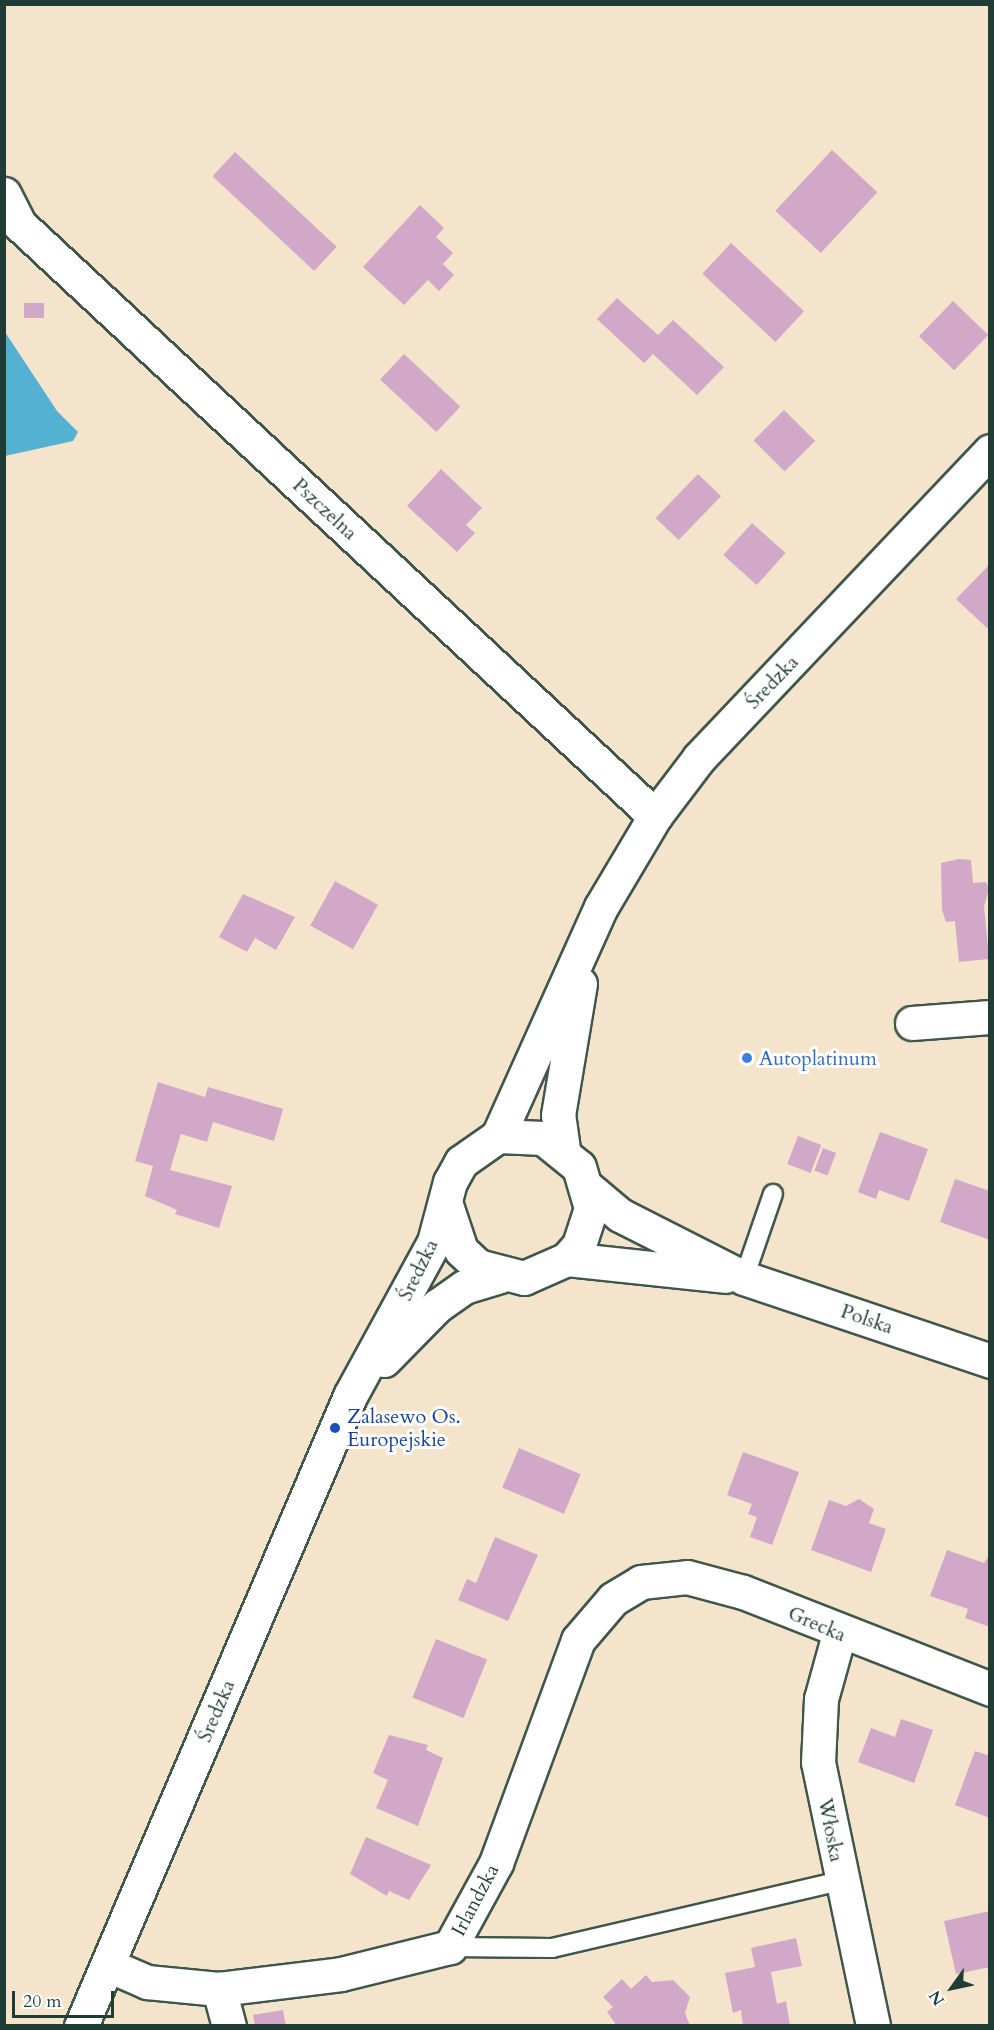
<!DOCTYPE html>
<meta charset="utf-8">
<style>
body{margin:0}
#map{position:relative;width:994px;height:2030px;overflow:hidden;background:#f4e4cb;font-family:Cardo,serif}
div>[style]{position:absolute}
.water>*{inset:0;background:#54b1d2}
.building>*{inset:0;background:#d2a8c9;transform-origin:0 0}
.roads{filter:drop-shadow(2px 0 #3f564b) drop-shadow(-2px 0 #3f564b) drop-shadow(0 2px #3f564b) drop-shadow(0 -2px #3f564b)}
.service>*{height:18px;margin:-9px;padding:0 9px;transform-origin:9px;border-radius:9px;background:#fff}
.minor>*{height:33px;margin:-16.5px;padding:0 16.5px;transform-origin:16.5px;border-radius:16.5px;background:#fff}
.tertiary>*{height:33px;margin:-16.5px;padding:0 16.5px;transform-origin:16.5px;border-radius:16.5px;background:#fff}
.dots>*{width:16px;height:16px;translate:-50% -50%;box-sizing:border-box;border:3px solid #fff;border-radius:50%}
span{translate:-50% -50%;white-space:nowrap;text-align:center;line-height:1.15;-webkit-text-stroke:6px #fff;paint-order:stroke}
.street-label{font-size:20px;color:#1f3d34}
.shop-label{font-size:20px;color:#366cbe}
.left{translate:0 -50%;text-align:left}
.transit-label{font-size:20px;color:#164399}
.frame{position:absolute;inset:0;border:6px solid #1f3d34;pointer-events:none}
.north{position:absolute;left:922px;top:1958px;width:60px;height:60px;-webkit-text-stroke:4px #fff;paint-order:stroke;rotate:237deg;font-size:16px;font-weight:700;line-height:24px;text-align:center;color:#1f3d34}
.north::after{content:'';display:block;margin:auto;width:21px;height:27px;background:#1f3d34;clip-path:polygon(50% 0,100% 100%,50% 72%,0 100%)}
.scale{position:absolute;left:12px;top:1991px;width:102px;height:27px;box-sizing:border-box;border:3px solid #1f3d34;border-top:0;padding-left:8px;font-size:18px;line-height:21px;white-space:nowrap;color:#1f3d34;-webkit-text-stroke:4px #fff;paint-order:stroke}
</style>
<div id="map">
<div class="water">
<div style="clip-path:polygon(5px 332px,57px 411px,78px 432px,73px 441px,5px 456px)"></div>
</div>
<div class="building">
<div style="left:832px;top:150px;width:62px;height:83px;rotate:43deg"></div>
<div style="left:235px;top:152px;width:139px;height:33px;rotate:43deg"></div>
<div style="clip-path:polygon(420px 205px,444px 228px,436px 237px,453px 253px,443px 264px,454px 275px,439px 291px,428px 280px,404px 305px,363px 267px)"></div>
<div style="left:731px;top:243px;width:100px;height:42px;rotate:43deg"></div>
<div style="clip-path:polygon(617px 298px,658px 335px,673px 320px,724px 367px,697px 395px,653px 354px,644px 363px,597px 319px)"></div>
<div style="left:953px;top:301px;width:49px;height:49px;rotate:44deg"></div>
<div style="left:24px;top:303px;width:20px;height:15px"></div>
<div style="left:404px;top:354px;width:77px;height:35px;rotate:43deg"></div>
<div style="left:784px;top:410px;width:44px;height:43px;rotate:45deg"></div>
<div style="clip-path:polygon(441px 469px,482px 508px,466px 525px,475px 533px,457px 552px,407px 506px)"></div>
<div style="left:698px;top:474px;width:32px;height:61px;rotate:44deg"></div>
<div style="left:752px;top:523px;width:45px;height:43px;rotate:42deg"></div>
<div style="clip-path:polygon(990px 564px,990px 626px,987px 628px,956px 599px)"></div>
<div style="clip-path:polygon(959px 859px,971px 860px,973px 883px,986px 882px,989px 889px,984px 906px,989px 959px,959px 962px,955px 921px,946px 922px,942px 910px,941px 863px)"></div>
<div style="left:335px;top:881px;width:49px;height:51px;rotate:29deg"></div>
<div style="clip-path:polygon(243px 894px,295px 917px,276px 950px,255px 938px,247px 952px,219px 937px)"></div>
<div style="clip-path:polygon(158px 1082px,205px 1097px,208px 1087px,283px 1109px,274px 1141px,213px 1122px,207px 1142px,181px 1134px,170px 1170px,232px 1186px,219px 1228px,175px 1214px,177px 1210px,145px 1196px,153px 1166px,135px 1161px)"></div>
<div style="clip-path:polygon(880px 1132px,928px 1149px,909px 1201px,879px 1190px,876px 1199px,858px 1192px)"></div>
<div style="left:798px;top:1136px;width:25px;height:30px;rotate:21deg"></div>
<div style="left:823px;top:1148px;width:14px;height:24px;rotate:21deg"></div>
<div style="clip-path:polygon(955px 1179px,990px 1191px,990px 1240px,940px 1222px)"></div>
<div style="left:519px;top:1448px;width:67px;height:43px;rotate:23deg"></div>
<div style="clip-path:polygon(743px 1452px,799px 1472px,772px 1545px,750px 1537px,757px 1517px,748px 1514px,752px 1504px,727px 1495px)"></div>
<div style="clip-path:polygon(859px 1499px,874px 1509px,869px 1523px,886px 1529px,871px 1572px,811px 1550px,829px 1500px,846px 1506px)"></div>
<div style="clip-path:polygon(495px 1537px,538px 1555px,508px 1621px,458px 1600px,467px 1579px,476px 1583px)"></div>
<div style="clip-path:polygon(947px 1550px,984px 1563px,990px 1554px,990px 1627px,965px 1618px,968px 1609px,930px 1596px)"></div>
<div style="left:436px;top:1639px;width:55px;height:63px;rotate:22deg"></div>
<div style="clip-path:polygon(901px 1719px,933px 1730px,914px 1783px,858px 1762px,871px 1728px,895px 1737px)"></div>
<div style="clip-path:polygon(389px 1735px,428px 1745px,426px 1750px,443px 1758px,418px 1826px,376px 1808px,388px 1780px,373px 1773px)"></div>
<div style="clip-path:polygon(975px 1751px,990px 1756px,990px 1818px,955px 1805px)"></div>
<div style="clip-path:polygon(366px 1837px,431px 1865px,409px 1900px,389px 1891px,387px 1896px,350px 1874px)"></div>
<div style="clip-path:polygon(990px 1911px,990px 1967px,956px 1974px,944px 1921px)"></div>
<div style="clip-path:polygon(796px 1938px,802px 1966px,771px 1972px,777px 2004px,786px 2001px,790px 2026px,743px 2026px,741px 2010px,733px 2013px,725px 1973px,755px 1967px,751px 1948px)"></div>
<div style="clip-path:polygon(646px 1975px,652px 1982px,673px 1980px,690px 1997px,685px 2013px,690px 2026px,617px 2026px,607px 2012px,613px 2007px,603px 1997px,622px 1979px,631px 1989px)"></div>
<div style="clip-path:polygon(283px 2010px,286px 2026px,255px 2026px,253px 2015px)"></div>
</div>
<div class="roads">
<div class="service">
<div style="left:744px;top:1278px;width:89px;rotate:-71deg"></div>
<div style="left:450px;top:1947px;width:102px;rotate:0.6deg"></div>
<div style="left:552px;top:1948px;width:297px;rotate:-13.1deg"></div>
</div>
<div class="minor">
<div style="left:4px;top:194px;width:34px;rotate:63deg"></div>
<div style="left:19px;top:224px;width:869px;rotate:42.95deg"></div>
<div style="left:912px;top:1023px;width:78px;rotate:-4.4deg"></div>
<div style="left:839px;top:1634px;width:67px;rotate:105.5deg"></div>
<div style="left:821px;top:1699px;width:63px;rotate:92.7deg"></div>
<div style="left:818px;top:1762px;width:270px;rotate:78.2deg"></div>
<div style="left:108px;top:1965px;width:43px;rotate:23.6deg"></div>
<div style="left:147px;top:1982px;width:72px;rotate:5.6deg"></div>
<div style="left:219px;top:1989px;width:123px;rotate:-7deg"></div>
<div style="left:341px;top:1974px;width:112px;rotate:-13.9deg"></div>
<div style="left:450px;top:1947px;width:96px;rotate:-61.3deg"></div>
<div style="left:496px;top:1863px;width:238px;rotate:-69.8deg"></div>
<div style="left:578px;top:1640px;width:54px;rotate:-49.5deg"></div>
<div style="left:613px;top:1599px;width:33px;rotate:-31deg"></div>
<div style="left:641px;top:1582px;width:46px;rotate:-6.2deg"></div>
<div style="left:687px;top:1577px;width:58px;rotate:15deg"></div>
<div style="left:743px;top:1592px;width:265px;rotate:21.4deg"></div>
<div style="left:219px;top:1989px;width:38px;rotate:75deg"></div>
</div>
<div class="tertiary">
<div style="left:498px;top:1136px;width:251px;rotate:-65.8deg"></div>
<div style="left:601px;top:907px;width:106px;rotate:-59.3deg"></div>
<div style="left:655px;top:816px;width:73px;rotate:-52.8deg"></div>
<div style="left:699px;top:758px;width:423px;rotate:-46.5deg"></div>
<div style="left:563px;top:1149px;width:34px;rotate:-98deg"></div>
<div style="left:558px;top:1115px;width:133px;rotate:-80.5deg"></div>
<div style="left:588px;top:1188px;width:42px;rotate:40.2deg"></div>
<div style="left:620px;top:1215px;width:139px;rotate:26.9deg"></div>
<div style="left:744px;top:1278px;width:260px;rotate:18.6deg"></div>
<div style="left:567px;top:1259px;width:159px;rotate:6.1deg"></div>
<div style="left:384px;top:1360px;width:76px;rotate:-45.5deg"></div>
<div style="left:437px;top:1306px;width:33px;rotate:-35deg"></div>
<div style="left:464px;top:1287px;width:38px;rotate:-17deg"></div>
<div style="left:81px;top:2026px;width:685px;rotate:-66.88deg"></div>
<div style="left:350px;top:1396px;width:175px;rotate:-61.4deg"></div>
<div style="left:434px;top:1242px;width:62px;rotate:-75.1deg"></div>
<div style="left:450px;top:1182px;width:23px;rotate:-61deg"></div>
<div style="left:461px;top:1162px;width:45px;rotate:-35.1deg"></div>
<div style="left:498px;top:1136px;width:45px;rotate:2.5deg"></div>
<div style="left:543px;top:1138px;width:46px;rotate:38.9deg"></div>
<div style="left:579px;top:1167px;width:43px;rotate:73.7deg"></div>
<div style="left:591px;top:1208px;width:39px;rotate:108deg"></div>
<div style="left:579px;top:1245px;width:18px;rotate:131deg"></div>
<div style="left:567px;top:1259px;width:47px;rotate:156.2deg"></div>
<div style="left:524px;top:1278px;width:48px;rotate:-165.4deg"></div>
<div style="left:478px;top:1266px;width:23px;rotate:-137deg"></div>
<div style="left:461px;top:1250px;width:47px;rotate:-108.4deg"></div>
</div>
</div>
<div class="dots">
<div style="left:747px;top:1058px;background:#3f7fe0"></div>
<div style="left:335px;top:1428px;background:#1a4fb4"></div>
</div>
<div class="street-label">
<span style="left:325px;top:509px;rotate:43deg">Pszczelna</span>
<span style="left:772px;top:682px;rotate:-46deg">Średzka</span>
<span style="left:418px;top:1270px;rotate:-64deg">Średzka</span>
<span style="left:867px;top:1319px;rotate:19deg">Polska</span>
<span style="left:817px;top:1624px;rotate:23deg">Grecka</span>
<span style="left:216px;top:1711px;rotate:-67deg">Średzka</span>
<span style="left:831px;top:1830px;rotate:79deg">Włoska</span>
<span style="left:475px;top:1900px;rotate:-62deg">Irlandzka</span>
</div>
<div class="shop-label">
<span class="left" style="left:759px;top:1058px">Autoplatinum</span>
</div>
<div class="transit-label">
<span class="left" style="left:347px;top:1428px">Zalasewo Os.<br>Europejskie</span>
</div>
<div class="frame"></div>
<div class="north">N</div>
<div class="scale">20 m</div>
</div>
